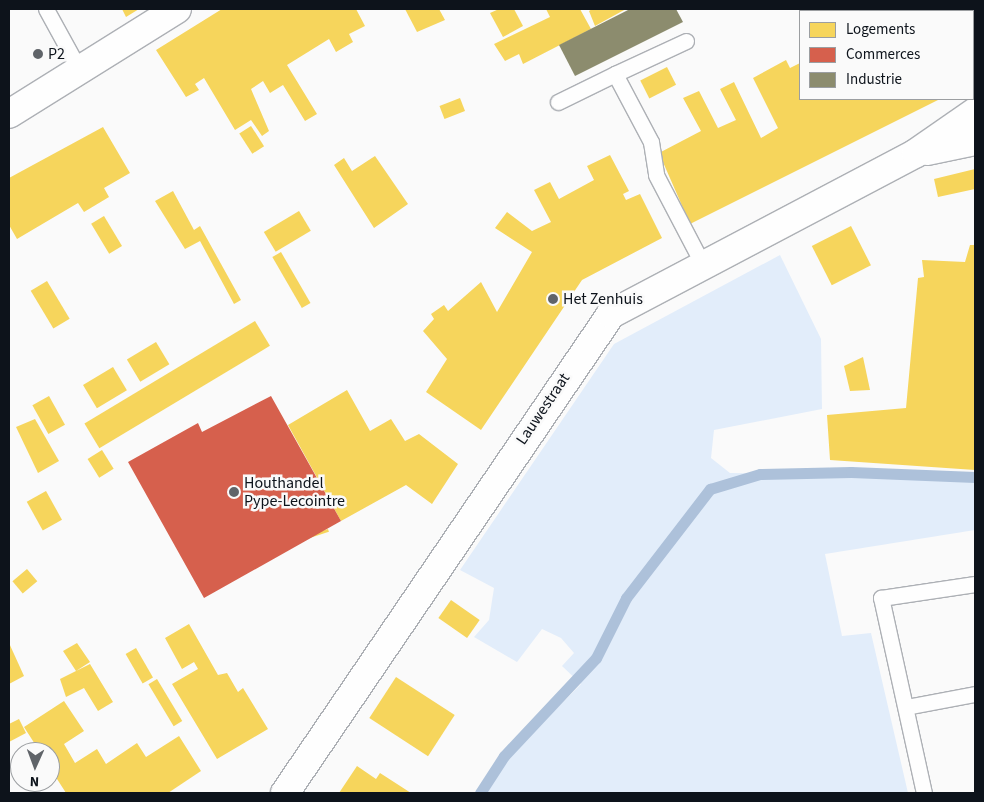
<!DOCTYPE html>
<style>
body{margin:0}
#map{position:relative;width:984px;height:802px;overflow:hidden;background:#fafafa;font-family:"Source Sans 3",sans-serif}
div>[style]{position:absolute}
.green>*{inset:0;background:#e2edfa}
.homes>*{inset:0;background:#f6d55c;transform-origin:0 0}
.shops>*{inset:0;background:#d6604d}
.industry>*{inset:0;background:#8c8c6e}
.stream>*{height:11px;margin:-5.5px;padding:0 5.5px;transform-origin:5.5px;border-radius:5.5px;background:#adc1da}
.roads{filter:drop-shadow(1px 0 #adb0b5) drop-shadow(-1px 0 #adb0b5) drop-shadow(0 1px #adb0b5) drop-shadow(0 -1px #adb0b5)}
.service>*{height:15px;margin:-7.5px;padding:0 7.5px;transform-origin:7.5px;border-radius:7.5px;background:#fefefe}
.minor>*{height:28px;margin:-14px;padding:0 14px;transform-origin:14px;border-radius:14px;background:#fefefe}
.tertiary>*{height:28px;margin:-14px;padding:0 14px;transform-origin:14px;border-radius:14px;background:#fefefe}
.dots>*{width:14px;height:14px;translate:-50% -50%;box-sizing:border-box;border:2px solid #fafafa;border-radius:50%}
span{translate:-50% -50%;white-space:nowrap;text-align:center;line-height:1.15;-webkit-text-stroke:5px #fafafa;paint-order:stroke}
.poi-label{font-size:16px;color:#0d131b}
.left{translate:0 -50%;text-align:left}
.street-label{font-size:16px;color:#0d131b}
.frame{position:absolute;inset:0;border:10px solid #0d131b;pointer-events:none}
.legend{position:absolute;left:799px;top:10px;width:175px;height:90px;box-sizing:border-box;background:#fafafa;border:1px solid #9b9ea1;margin:0;padding:6px 9px;list-style:none;font-size:15px;color:#0d131b}
.legend li{display:flex;align-items:center;gap:10px;height:25px}
.legend b{width:25px;border:1px solid #9b9ea1}
.north{position:absolute;left:10px;top:742px;width:50px;height:50px;box-sizing:border-box;background:#fafafa;border:1px solid #9b9ea1;border-radius:50%;rotate:182deg;font-size:14px;font-weight:700;line-height:20px;text-align:center;color:#0d131b}
.north::after{content:'';display:block;margin:auto;width:18px;height:22px;background:#606469;clip-path:polygon(50% 0,100% 100%,50% 72%,0 100%)}
</style>
<div id="map">
<div class="green">
<div style="clip-path:polygon(780px 255px,821px 339px,822px 409px,714px 430px,711px 458px,730px 473px,975px 477px,975px 530px,825px 554px,842px 636px,871px 633px,908px 793px,487px 793px,502px 764px,581px 684px,562px 666px,574px 653px,561px 638px,542px 629px,517px 662px,474px 637px,489px 620px,494px 588px,460px 570px,614px 344px)"></div>
</div>
<div class="homes">
<div style="clip-path:polygon(122px 9px,139px 9px,126px 17px)"></div>
<div style="clip-path:polygon(222px 9px,356px 9px,365px 26px,349px 34px,353px 42px,336px 52px,329px 39px,287px 65px,317px 114px,305px 121px,283px 85px,270px 93px,263px 81px,251px 89px,269px 131px,262px 136px,251px 120px,235px 130px,204px 78px,195px 84px,199px 90px,186px 97px,156px 50px)"></div>
<div style="clip-path:polygon(405px 9px,439px 9px,445px 20px,417px 32px)"></div>
<div style="clip-path:polygon(499px 9px,514px 9px,523px 26px,503px 37px,490px 13px)"></div>
<div style="clip-path:polygon(546px 9px,580px 9px,591px 29px,523px 64px,519px 54px,505px 61px,494px 44px,550px 17px)"></div>
<div style="clip-path:polygon(626px 9px,595px 26px,589px 11px,592px 9px)"></div>
<div style="clip-path:polygon(861px 9px,903px 9px,905px 11px,856px 11px)"></div>
<div style="clip-path:polygon(949px 9px,975px 9px,975px 35px,973px 11px)"></div>
<div style="clip-path:polygon(786px 60px,790px 68px,800px 63px,800px 99px,940px 99px,690px 224px,659px 153px,701px 131px,683px 98px,699px 91px,718px 128px,736px 120px,720px 89px,734px 82px,761px 138px,778px 128px,753px 78px)"></div>
<div style="left:667px;top:67px;width:20px;height:30px;rotate:63deg"></div>
<div style="left:460px;top:98px;width:14px;height:22px;rotate:69deg"></div>
<div style="left:251px;top:126px;width:24px;height:14px;rotate:57deg"></div>
<div style="clip-path:polygon(103px 127px,130px 173px,104px 188px,109px 197px,84px 212px,78px 203px,17px 239px,9px 225px,9px 178px)"></div>
<div style="clip-path:polygon(610px 155px,629px 191px,623px 194px,626px 200px,640px 194px,662px 238px,582px 280px,481px 430px,426px 392px,447px 359px,423px 331px,434px 319px,431px 314px,444px 305px,448px 311px,481px 282px,497px 312px,532px 252px,495px 228px,507px 212px,532px 231px,551px 222px,534px 190px,550px 182px,559px 199px,594px 180px,587px 166px)"></div>
<div style="clip-path:polygon(375px 156px,408px 204px,374px 228px,334px 165px,344px 158px,352px 171px)"></div>
<div style="clip-path:polygon(975px 169px,975px 189px,938px 197px,934px 179px)"></div>
<div style="clip-path:polygon(173px 191px,194px 230px,200px 226px,241px 300px,234px 304px,200px 241px,185px 249px,155px 201px)"></div>
<div style="left:299px;top:211px;width:23px;height:41px;rotate:59deg"></div>
<div style="left:104px;top:216px;width:35px;height:15px;rotate:59deg"></div>
<div style="left:851px;top:226px;width:44px;height:44px;rotate:63deg"></div>
<div style="clip-path:polygon(970px 245px,975px 245px,975px 470px,830px 460px,827px 415px,906px 408px,918px 278px,924px 277px,922px 260px,965px 262px)"></div>
<div style="left:281px;top:252px;width:59px;height:10px;rotate:60deg"></div>
<div style="left:47px;top:281px;width:44px;height:19px;rotate:59deg"></div>
<div style="left:255px;top:321px;width:29px;height:199px;rotate:59deg"></div>
<div style="left:156px;top:342px;width:26px;height:34px;rotate:59deg"></div>
<div style="clip-path:polygon(863px 357px,870px 390px,850px 391px,844px 366px)"></div>
<div style="left:113px;top:367px;width:27px;height:35px;rotate:59deg"></div>
<div style="clip-path:polygon(347px 390px,370px 431px,391px 419px,405px 441px,419px 434px,458px 464px,432px 504px,406px 485px,341px 521px,288px 425px)"></div>
<div style="left:49px;top:396px;width:33px;height:19px;rotate:61deg"></div>
<div style="clip-path:polygon(35px 419px,59px 461px,38px 473px,16px 427px)"></div>
<div style="left:102px;top:450px;width:22px;height:17px;rotate:58deg"></div>
<div style="left:46px;top:491px;width:33px;height:22px;rotate:61deg"></div>
<div style="left:328px;top:529px;width:3px;height:55px;rotate:72deg"></div>
<div style="left:27px;top:569px;width:16px;height:19px;rotate:50deg"></div>
<div style="left:451px;top:600px;width:35px;height:22px;rotate:35deg"></div>
<div style="clip-path:polygon(189px 624px,218px 675px,227px 673px,238px 692px,243px 688px,268px 729px,217px 759px,172px 684px,198px 669px,194px 662px,182px 669px,165px 638px)"></div>
<div style="clip-path:polygon(9px 643px,24px 676px,9px 684px)"></div>
<div style="clip-path:polygon(77px 643px,90px 662px,76px 671px,90px 664px,113px 702px,98px 711px,84px 688px,66px 697px,60px 679px,76px 671px,63px 651px)"></div>
<div style="left:136px;top:648px;width:34px;height:12px;rotate:60deg"></div>
<div style="left:396px;top:677px;width:70px;height:49px;rotate:33deg"></div>
<div style="left:157px;top:679px;width:49px;height:10px;rotate:59deg"></div>
<div style="clip-path:polygon(64px 701px,84px 731px,64px 744px,75px 763px,97px 749px,106px 764px,137px 743px,146px 757px,179px 736px,201px 771px,168px 793px,66px 793px,50px 768px,50px 752px,40px 752px,24px 727px)"></div>
<div style="clip-path:polygon(19px 719px,26px 733px,9px 742px,9px 724px)"></div>
<div style="clip-path:polygon(357px 766px,376px 779px,380px 773px,411px 793px,339px 793px)"></div>
</div>
<div class="shops">
<div style="clip-path:polygon(271px 396px,341px 521px,204px 598px,128px 462px,198px 423px,202px 432px)"></div>
</div>
<div class="industry">
<div style="clip-path:polygon(630px 9px,676px 9px,683px 22px,575px 76px,559px 45px)"></div>
</div>
<div class="stream">
<div style="left:480px;top:793px;width:44px;rotate:-57deg"></div>
<div style="left:504px;top:756px;width:134px;rotate:-46.8deg"></div>
<div style="left:596px;top:658px;width:67px;rotate:-63.4deg"></div>
<div style="left:626px;top:598px;width:138px;rotate:-52.4deg"></div>
<div style="left:710px;top:489px;width:52px;rotate:-16.7deg"></div>
<div style="left:760px;top:474px;width:91px;rotate:-1.3deg"></div>
<div style="left:851px;top:472px;width:124px;rotate:2.3deg"></div>
</div>
<div class="roads">
<div class="service">
<div style="left:46px;top:9px;width:68px;rotate:61.2deg"></div>
<div style="left:939px;top:9px;width:2px;rotate:63deg"></div>
<div style="left:686px;top:41px;width:78px;rotate:155.1deg"></div>
<div style="left:615px;top:74px;width:77px;rotate:62.1deg"></div>
<div style="left:651px;top:142px;width:33px;rotate:81deg"></div>
<div style="left:656px;top:175px;width:102px;rotate:62.4deg"></div>
<div style="left:973px;top:73px;width:5px;rotate:68deg"></div>
<div style="left:558px;top:102px;width:64px;rotate:-26.2deg"></div>
<div style="left:906px;top:707px;width:70px;rotate:-10.7deg"></div>
<div style="left:924px;top:793px;width:200px;rotate:-102.4deg"></div>
<div style="left:881px;top:598px;width:95px;rotate:-8.5deg"></div>
</div>
<div class="minor">
<div style="left:9px;top:114px;width:198px;rotate:-32deg"></div>
</div>
<div class="tertiary">
<div style="left:927px;top:151px;width:49px;rotate:-11.8deg"></div>
<div style="left:285px;top:793px;width:579px;rotate:-55.76deg"></div>
<div style="left:611px;top:314px;width:345px;rotate:-27.8deg"></div>
<div style="left:916px;top:153px;width:72px;rotate:-34.8deg"></div>
</div>
</div>
<div class="dots">
<div style="left:38px;top:54px;background:#606469"></div>
<div style="left:553px;top:299px;background:#606469"></div>
<div style="left:234px;top:492px;background:#606469"></div>
</div>
<div class="poi-label">
<span class="left" style="left:48px;top:54px">P2</span>
<span class="left" style="left:563px;top:299px">Het Zenhuis</span>
<span class="left" style="left:244px;top:492px">Houthandel<br>Pype-Lecointre</span>
</div>
<div class="street-label">
<span style="left:543px;top:409px;rotate:-56deg">Lauwestraat</span>
</div>
<div class="frame"></div>
<ul class="legend">
<li><b style="height:14px;background:#f6d55c"></b>Logements</li>
<li><b style="height:14px;background:#d6604d"></b>Commerces</li>
<li><b style="height:14px;background:#8c8c6e"></b>Industrie</li>
</ul>
<div class="north">N</div>
</div>
